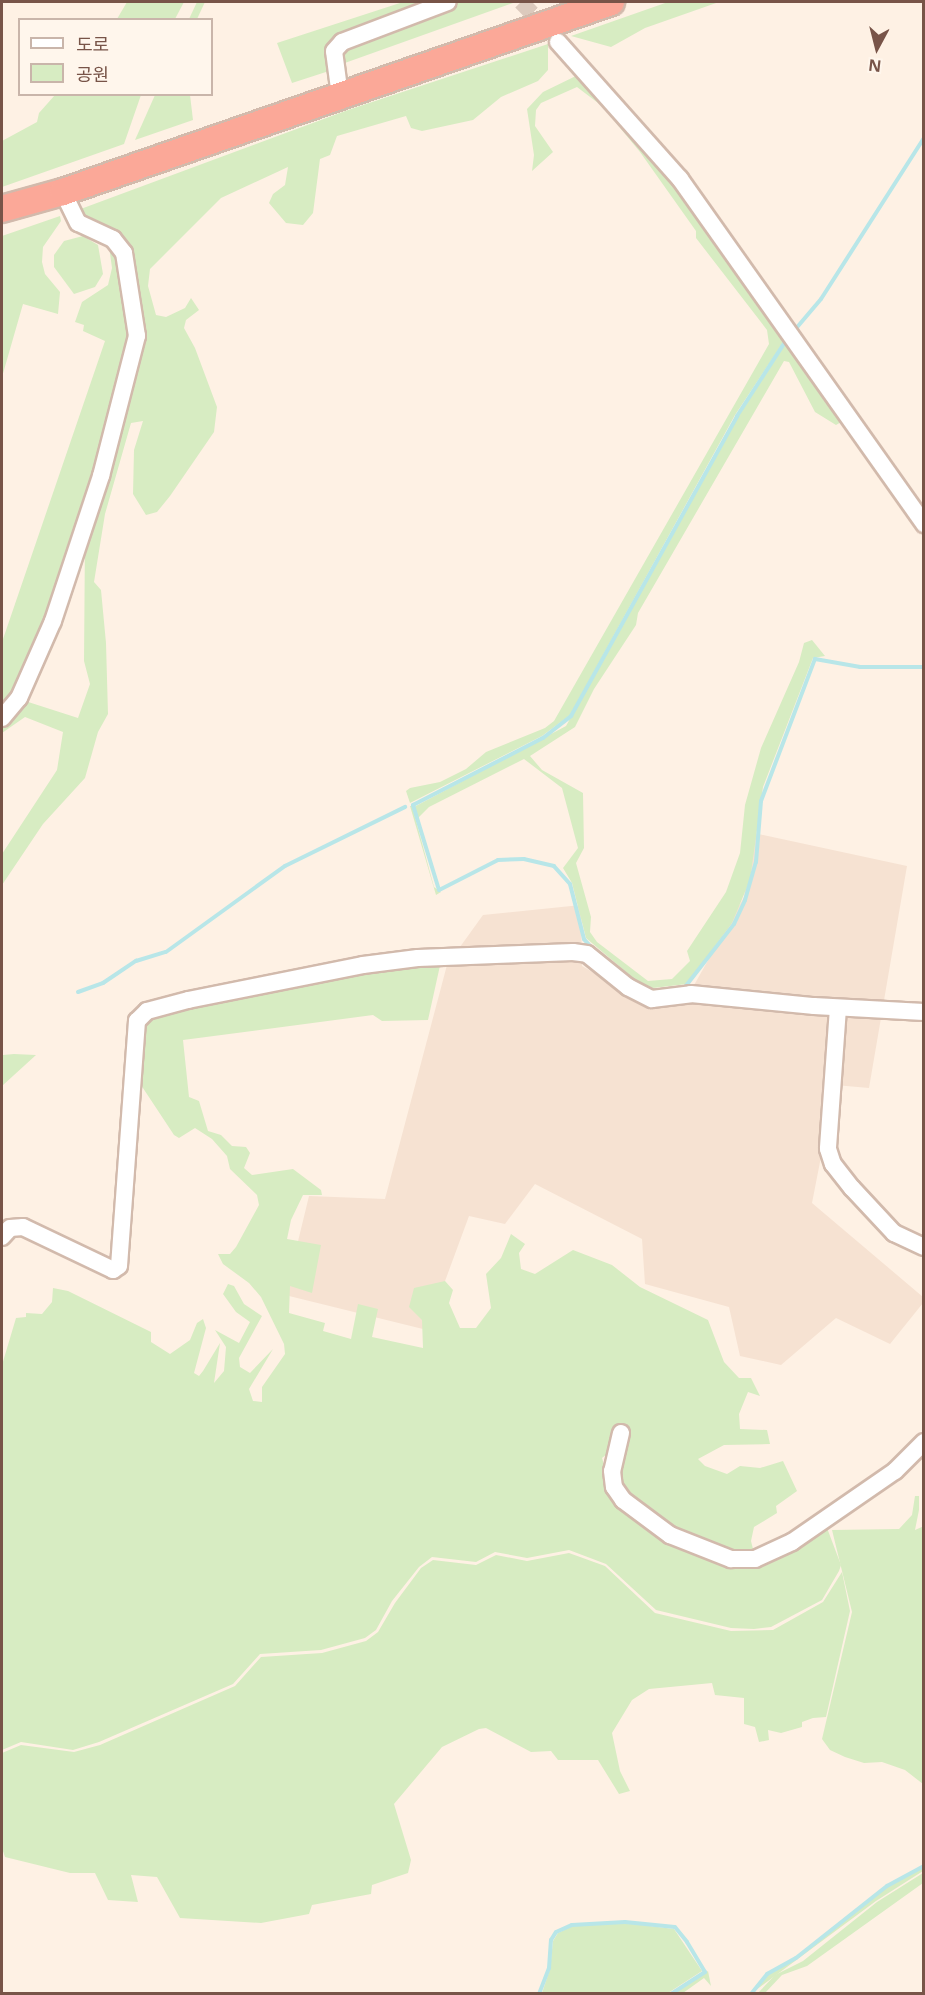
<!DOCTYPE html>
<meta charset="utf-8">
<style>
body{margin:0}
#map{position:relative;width:925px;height:1995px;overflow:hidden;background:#fef1e4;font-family:"Open Sans","Noto Sans KR",sans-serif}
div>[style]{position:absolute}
.residential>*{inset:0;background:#f6e2d2}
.green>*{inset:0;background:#d7ecc2}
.stream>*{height:4px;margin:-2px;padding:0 2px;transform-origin:2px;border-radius:2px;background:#b8e6e8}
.minor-tunnel>*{height:16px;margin-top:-8px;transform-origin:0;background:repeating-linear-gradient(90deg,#dccabd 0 16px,transparent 0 24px)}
.roads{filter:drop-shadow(2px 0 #d2baac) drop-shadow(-2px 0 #d2baac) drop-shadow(0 2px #d2baac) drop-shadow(0 -2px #d2baac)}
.minor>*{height:16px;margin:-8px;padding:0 8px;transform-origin:8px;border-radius:8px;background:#fff}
.highway>*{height:26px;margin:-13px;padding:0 13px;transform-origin:13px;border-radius:13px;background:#fba898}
span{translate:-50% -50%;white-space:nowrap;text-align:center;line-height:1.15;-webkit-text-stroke:4.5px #fff6ec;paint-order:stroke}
.frame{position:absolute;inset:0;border:3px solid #785448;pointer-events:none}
.legend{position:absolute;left:18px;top:18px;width:195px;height:78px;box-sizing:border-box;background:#fff6ec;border:2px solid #c9b5aa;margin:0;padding:8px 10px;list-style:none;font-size:18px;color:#785448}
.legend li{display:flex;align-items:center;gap:12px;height:30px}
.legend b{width:30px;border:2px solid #c9b5aa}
.north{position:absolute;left:847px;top:18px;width:60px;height:60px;-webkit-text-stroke:4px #fff6ec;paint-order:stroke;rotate:187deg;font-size:16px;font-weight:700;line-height:24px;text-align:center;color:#785448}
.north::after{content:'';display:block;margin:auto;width:21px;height:27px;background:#785448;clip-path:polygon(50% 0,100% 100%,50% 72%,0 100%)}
</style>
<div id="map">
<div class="residential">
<div style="clip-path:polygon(754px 833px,907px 866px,869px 1088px,835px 1085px,812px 1203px,923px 1297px,923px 1303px,890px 1344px,836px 1318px,781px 1365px,740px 1356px,729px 1307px,645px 1284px,642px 1239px,535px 1184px,505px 1224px,469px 1216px,427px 1330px,285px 1295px,309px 1196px,385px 1199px,447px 965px,483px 915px,581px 905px,582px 966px,654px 1008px,685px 1001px,744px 897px)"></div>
</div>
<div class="green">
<div style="clip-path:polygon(127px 2px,184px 2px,175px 19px,117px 19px)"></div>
<div style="clip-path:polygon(197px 2px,205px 2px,197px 19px,189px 19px)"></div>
<div style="clip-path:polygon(403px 2px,437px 2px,354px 31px,329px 71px,292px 83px,277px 43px)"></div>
<div style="clip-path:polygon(457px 2px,513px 3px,342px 64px,340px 54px,350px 44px,372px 32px)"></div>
<div style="clip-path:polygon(668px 2px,719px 2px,645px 28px,611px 47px,571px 36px)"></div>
<div style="clip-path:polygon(548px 44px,548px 70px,538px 81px,501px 97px,473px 120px,422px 131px,411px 128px,406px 116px,337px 136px,330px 155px,320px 159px,313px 213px,303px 225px,286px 223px,269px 203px,273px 194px,285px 185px,288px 167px,221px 198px,150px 269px,148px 286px,156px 315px,166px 317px,185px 308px,191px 298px,199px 310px,186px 320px,184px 328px,195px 348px,217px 407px,214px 432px,170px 496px,157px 512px,146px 515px,133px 494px,134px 450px,143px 421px,131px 423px,105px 514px,94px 582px,101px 590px,106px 643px,108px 714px,98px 732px,85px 778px,43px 824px,2px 885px,2px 854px,57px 770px,63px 732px,25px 717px,2px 733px,2px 721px,22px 700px,78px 718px,90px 684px,84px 661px,85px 537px,137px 359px,128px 249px,78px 210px,348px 110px)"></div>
<div style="clip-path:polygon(582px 73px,673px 180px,784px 341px,735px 415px,570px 715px,542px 736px,410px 803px,406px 791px,410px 788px,440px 782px,466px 769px,486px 752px,545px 728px,554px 721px,769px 344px,767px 330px,696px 238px,696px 231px,640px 152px,602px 106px,577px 87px,541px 103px,536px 110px,535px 126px,553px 152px,532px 171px,534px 155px,527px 109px,543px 92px)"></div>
<div style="clip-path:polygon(55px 95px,141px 95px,124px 144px,2px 187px,2px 141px,37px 122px,39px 113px)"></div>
<div style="clip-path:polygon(155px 95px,190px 95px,193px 120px,135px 140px)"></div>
<div style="clip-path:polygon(60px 216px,61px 221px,43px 247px,42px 262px,45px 274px,60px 292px,58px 314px,23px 304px,2px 377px,2px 236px)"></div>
<div style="clip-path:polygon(83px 236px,98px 245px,103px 274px,95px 287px,74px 294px,54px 267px,54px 255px,64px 241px)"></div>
<div style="clip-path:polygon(109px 246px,120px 252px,134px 339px,64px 575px,14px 694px,2px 711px,2px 642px,105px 341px,83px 331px,84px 325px,75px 322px,82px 302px,108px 285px,112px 268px)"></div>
<div style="clip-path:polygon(789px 344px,843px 421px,836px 425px,815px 412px,789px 362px,784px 361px,638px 613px,636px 625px,594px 689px,575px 727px,530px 756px,542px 770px,583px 793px,584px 848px,576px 863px,591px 917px,590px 932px,597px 942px,648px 981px,672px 979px,690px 961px,687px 951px,726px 892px,740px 853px,745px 805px,761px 748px,799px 662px,804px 643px,812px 640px,825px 656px,813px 658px,763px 787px,750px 880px,732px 923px,687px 984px,653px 988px,639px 983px,586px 938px,572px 883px,563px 868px,578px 848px,562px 788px,524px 759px,429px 807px,418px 818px,414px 807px,566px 726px,738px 417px,783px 346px)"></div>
<div style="clip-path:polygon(410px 806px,412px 806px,434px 887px,441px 892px,436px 895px)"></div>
<div style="clip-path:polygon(441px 961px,428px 1020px,382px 1021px,373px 1015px,183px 1040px,189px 1097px,199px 1101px,208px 1131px,221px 1135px,232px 1146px,246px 1147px,250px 1153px,244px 1168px,252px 1175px,293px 1169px,321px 1190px,322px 1195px,303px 1195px,291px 1220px,287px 1239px,321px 1245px,312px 1293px,290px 1286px,289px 1313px,325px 1323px,323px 1331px,351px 1339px,358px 1304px,378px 1309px,372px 1337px,423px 1348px,422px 1320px,409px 1307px,414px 1288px,445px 1281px,453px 1290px,449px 1303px,460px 1328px,476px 1328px,491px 1308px,486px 1274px,501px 1258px,511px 1234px,525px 1244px,519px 1253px,521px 1269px,535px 1274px,573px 1250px,612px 1265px,640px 1287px,708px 1320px,724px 1362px,739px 1378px,751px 1378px,760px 1396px,748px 1392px,739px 1414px,740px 1429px,767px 1430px,770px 1444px,724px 1445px,698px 1459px,705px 1466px,727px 1474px,740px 1466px,760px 1468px,783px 1461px,797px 1491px,776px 1506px,777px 1513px,754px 1527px,751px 1541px,755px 1557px,732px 1557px,698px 1547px,671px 1533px,624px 1498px,616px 1486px,614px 1471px,623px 1434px,618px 1433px,612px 1450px,602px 1458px,605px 1468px,610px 1469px,617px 1498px,669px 1537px,726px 1561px,765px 1559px,824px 1520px,841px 1565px,839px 1571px,822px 1600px,771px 1627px,754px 1629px,731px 1628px,656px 1610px,606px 1564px,569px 1550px,527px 1558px,495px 1552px,476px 1562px,432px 1557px,419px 1567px,392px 1601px,376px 1630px,365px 1638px,321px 1650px,260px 1654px,233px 1684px,99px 1742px,73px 1750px,21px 1742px,2px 1750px,2px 1365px,16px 1318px,26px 1317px,26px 1313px,42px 1314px,52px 1302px,53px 1288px,68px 1291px,151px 1332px,151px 1342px,170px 1354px,190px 1340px,197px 1323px,203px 1319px,206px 1328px,194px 1373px,199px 1376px,203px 1371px,220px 1343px,214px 1383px,224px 1371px,226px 1347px,215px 1330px,239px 1343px,250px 1322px,236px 1312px,223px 1294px,228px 1284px,234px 1286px,244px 1304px,262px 1316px,239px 1358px,240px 1367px,250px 1373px,273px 1349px,249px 1389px,253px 1401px,262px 1402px,262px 1387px,285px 1354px,284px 1344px,261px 1297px,249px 1283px,223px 1264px,218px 1254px,230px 1254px,236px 1247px,259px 1205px,257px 1195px,230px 1169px,227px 1156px,212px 1139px,195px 1128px,179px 1138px,174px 1135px,137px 1079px,134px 1070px,142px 1021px,153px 1013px,289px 982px,364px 967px)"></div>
<div style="clip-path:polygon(3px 1055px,14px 1054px,36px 1055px,2px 1086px)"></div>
<div style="clip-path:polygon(915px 1496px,919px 1496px,919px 1510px,915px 1530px,924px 1526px,923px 1784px,905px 1770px,882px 1762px,864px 1763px,845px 1757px,830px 1750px,822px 1739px,852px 1612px,832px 1530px,899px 1529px,912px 1515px)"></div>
<div style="clip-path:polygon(569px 1553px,605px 1566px,655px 1613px,731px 1631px,773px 1630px,823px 1602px,842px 1572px,850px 1611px,826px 1717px,813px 1718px,802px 1722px,802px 1727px,781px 1733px,768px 1730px,769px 1740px,759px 1742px,755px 1727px,744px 1724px,744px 1698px,715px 1695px,712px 1683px,649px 1689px,632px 1700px,612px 1733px,620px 1771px,630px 1791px,619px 1794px,598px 1760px,558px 1760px,551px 1751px,531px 1752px,486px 1728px,479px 1729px,442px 1747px,394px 1804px,411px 1860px,408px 1873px,372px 1885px,371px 1894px,312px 1905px,309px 1914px,261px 1923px,180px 1918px,157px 1877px,131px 1875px,138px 1902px,108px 1900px,95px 1873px,70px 1873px,5px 1857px,2px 1848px,2px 1753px,21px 1745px,74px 1752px,100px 1745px,235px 1686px,261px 1657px,322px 1653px,366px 1641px,378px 1632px,395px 1603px,421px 1568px,433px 1560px,476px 1565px,496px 1555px,527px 1561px)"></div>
<div style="clip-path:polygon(923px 1866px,923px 1871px,876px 1901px,752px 1993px,767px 1975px,797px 1958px,875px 1895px)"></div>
<div style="clip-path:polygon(923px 1873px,923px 1883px,807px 1966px,782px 1975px,765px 1993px,758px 1993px,775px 1975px,803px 1961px,877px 1902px)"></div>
<div style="clip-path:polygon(625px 1923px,674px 1929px,702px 1971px,668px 1993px,542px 1993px,550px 1969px,553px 1941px,558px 1933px,572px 1926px)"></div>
<div style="clip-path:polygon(708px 1971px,711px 1986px,704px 1978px,683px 1993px,673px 1993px)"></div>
</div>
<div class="stream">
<div style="left:793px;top:332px;width:43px;rotate:-49.7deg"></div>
<div style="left:821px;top:299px;width:191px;rotate:-57.4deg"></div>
<div style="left:595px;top:951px;width:16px;rotate:-133deg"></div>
<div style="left:584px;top:939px;width:57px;rotate:-104.3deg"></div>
<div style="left:570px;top:884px;width:24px;rotate:-132deg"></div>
<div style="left:554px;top:866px;width:31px;rotate:-167deg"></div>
<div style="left:524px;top:859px;width:26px;rotate:178deg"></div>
<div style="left:498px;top:860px;width:66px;rotate:153deg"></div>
<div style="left:439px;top:890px;width:89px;rotate:-107deg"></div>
<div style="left:413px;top:805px;width:146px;rotate:-27.3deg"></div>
<div style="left:543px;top:738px;width:36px;rotate:-38deg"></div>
<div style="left:571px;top:716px;width:343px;rotate:-61deg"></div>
<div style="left:737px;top:416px;width:88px;rotate:-57deg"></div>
<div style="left:685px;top:987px;width:80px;rotate:-52.1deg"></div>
<div style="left:734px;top:924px;width:26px;rotate:-65deg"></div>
<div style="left:745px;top:900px;width:40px;rotate:-74deg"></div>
<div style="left:756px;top:862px;width:61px;rotate:-85.3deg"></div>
<div style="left:761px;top:801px;width:152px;rotate:-69.2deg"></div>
<div style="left:815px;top:659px;width:46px;rotate:10.1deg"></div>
<div style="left:860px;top:667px;width:64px"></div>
<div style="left:78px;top:992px;width:27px;rotate:-20deg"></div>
<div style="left:103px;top:983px;width:40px;rotate:-34deg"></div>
<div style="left:136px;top:961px;width:31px;rotate:-17deg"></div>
<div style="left:166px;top:952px;width:147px;rotate:-35.9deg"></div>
<div style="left:285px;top:866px;width:134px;rotate:-26.2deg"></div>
<div style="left:539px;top:1994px;width:28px;rotate:-69deg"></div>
<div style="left:549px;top:1968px;width:28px;rotate:-86deg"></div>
<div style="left:551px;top:1940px;width:9px;rotate:-58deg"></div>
<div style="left:556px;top:1932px;width:17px;rotate:-24deg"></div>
<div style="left:572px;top:1925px;width:53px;rotate:-3.2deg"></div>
<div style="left:625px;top:1922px;width:50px;rotate:5.7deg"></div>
<div style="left:675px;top:1927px;width:19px;rotate:51deg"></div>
<div style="left:687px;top:1942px;width:35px;rotate:59deg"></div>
<div style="left:705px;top:1972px;width:40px;rotate:147.1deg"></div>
<div style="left:751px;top:1994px;width:26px;rotate:-51deg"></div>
<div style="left:767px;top:1974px;width:33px;rotate:-29deg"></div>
<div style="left:796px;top:1958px;width:116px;rotate:-38.4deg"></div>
<div style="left:887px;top:1886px;width:42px;rotate:-28.4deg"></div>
</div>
<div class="minor-tunnel">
<div style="left:521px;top:2px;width:39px;rotate:46deg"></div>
</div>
<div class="roads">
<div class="minor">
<div style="left:558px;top:42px;width:183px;rotate:48.3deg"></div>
<div style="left:680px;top:179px;width:423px;rotate:54.7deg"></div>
<div style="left:340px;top:96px;width:45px;rotate:-97.6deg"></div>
<div style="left:334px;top:51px;width:12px;rotate:-48deg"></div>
<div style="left:342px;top:42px;width:113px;rotate:-20.7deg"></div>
<div style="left:2px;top:718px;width:26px;rotate:-50deg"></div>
<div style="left:19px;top:698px;width:84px;rotate:-66.2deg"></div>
<div style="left:53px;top:621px;width:153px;rotate:-71.7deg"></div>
<div style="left:101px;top:476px;width:145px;rotate:-75.6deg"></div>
<div style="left:137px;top:336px;width:84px;rotate:-98.9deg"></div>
<div style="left:124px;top:253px;width:18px;rotate:-128deg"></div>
<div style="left:113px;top:239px;width:38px;rotate:-155deg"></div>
<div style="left:78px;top:223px;width:34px;rotate:-116deg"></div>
<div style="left:838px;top:1008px;width:141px;rotate:94.1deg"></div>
<div style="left:828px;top:1149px;width:16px;rotate:72deg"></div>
<div style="left:833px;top:1164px;width:31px;rotate:52deg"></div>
<div style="left:852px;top:1188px;width:62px;rotate:47deg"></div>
<div style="left:894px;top:1233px;width:33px;rotate:25deg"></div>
<div style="left:2px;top:1237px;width:12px;rotate:-48deg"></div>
<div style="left:10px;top:1228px;width:13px;rotate:-4deg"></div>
<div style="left:23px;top:1227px;width:100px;rotate:25.5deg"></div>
<div style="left:113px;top:1270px;width:7px;rotate:-34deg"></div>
<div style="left:119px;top:1266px;width:246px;rotate:-85.8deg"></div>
<div style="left:137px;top:1021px;width:14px;rotate:-45deg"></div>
<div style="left:147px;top:1011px;width:42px;rotate:-15deg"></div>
<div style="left:188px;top:1000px;width:178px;rotate:-11.3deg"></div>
<div style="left:363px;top:965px;width:55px;rotate:-7.3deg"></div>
<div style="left:418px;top:958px;width:155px;rotate:-2.2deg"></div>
<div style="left:573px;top:952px;width:14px;rotate:8deg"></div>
<div style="left:587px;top:954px;width:53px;rotate:38.8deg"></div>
<div style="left:628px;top:987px;width:27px;rotate:27deg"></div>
<div style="left:652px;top:999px;width:39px;rotate:-7deg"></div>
<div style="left:691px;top:994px;width:124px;rotate:5.6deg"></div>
<div style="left:814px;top:1006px;width:110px;rotate:3.1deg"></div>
<div style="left:621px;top:1433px;width:39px;rotate:103deg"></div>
<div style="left:612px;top:1471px;width:16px;rotate:83deg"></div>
<div style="left:614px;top:1487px;width:16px;rotate:55deg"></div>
<div style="left:623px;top:1500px;width:59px;rotate:36.7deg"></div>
<div style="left:670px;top:1535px;width:66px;rotate:21.5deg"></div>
<div style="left:731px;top:1559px;width:24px"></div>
<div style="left:755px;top:1559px;width:41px;rotate:-24.7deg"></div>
<div style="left:792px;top:1542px;width:125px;rotate:-34.6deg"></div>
<div style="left:895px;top:1471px;width:41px;rotate:-45deg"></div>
</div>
<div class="highway">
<div style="left:2px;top:209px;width:63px;rotate:-15.6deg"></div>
<div style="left:63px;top:192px;width:580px;rotate:-19.12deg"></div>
</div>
</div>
<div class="frame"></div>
<ul class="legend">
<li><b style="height:8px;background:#fff"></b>도로</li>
<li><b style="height:16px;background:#d7ecc2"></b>공원</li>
</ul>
<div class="north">N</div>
</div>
